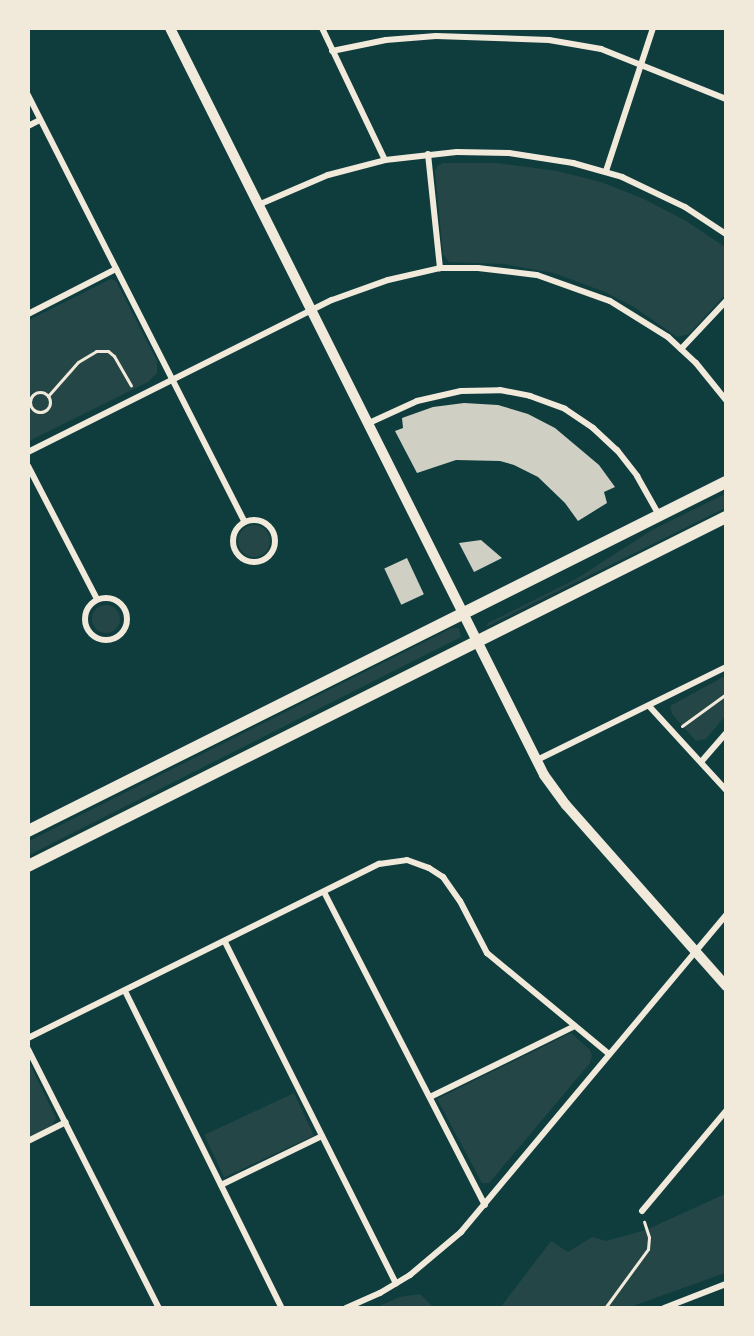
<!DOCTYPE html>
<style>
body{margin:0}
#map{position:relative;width:754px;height:1336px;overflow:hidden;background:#0f3d3e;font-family:Jost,sans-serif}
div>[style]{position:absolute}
.green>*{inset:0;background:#244646;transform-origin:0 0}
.round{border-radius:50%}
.building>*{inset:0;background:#cfcfc3;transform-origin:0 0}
.path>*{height:3px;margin:-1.5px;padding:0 1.5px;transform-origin:1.5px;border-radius:1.5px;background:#f1e9da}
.path>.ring{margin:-1.5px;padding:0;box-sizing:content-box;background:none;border:3px solid #f1e9da;border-radius:50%}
.minor>*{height:6px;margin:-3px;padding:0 3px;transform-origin:3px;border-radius:3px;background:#f1e9da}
.minor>.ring{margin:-3px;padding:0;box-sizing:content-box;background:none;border:6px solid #f1e9da;border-radius:50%}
.tertiary>*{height:10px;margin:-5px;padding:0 5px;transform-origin:5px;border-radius:5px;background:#f1e9da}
.secondary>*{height:12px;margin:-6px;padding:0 6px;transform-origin:6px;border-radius:6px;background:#f1e9da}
span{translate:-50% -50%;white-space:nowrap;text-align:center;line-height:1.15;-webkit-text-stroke:6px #f1e9da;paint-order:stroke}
.frame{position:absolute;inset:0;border:30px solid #f1e9da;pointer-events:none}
</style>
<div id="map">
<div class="green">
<div style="clip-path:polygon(444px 163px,496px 163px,557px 171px,601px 182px,644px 199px,686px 221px,725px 247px,725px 295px,689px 334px,677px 337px,634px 307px,605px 292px,554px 273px,504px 264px,449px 262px,443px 254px,435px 171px,437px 166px)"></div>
<div style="clip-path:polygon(111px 279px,116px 281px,157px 361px,157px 373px,148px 382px,29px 441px,29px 320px)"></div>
<div style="clip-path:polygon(725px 494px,725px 508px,486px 627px,488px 623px,576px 579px,652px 530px)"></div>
<div class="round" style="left:238px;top:525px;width:32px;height:32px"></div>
<div class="round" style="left:92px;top:605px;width:28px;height:28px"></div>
<div style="clip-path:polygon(452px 628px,459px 628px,461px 637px,29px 855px,29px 841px)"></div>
<div style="clip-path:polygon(725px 676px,725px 716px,706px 739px,696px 741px,672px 714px,670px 706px)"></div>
<div style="clip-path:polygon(571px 1033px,590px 1050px,592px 1055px,590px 1063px,489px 1183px,482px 1183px,437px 1099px)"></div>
<div style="clip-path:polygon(28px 1060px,56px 1118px,52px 1126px,28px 1138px)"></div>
<div style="left:294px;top:1093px;width:47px;height:99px;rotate:65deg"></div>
<div style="clip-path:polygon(725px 1194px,725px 1273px,630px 1307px,500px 1308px,551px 1241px,568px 1252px,592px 1237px,606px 1241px,646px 1230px)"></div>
<div style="clip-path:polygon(420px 1294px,433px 1307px,377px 1307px,400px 1297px)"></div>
</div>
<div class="building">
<div style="clip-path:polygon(464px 403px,498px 405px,528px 414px,555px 428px,599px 465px,615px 487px,604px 492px,607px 503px,578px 521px,565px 503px,538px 477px,514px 465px,500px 461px,456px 460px,417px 473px,395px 431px,403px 428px,402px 418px,433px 407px)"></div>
<div style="clip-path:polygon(481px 540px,502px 558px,474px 572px,459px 543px)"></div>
<div style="left:407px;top:558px;width:40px;height:25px;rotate:65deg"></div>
</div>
<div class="path">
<div class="ring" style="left:30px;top:392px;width:17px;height:17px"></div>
<div style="left:48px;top:396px;width:45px;rotate:-48.6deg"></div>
<div style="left:78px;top:362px;width:21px;rotate:-31deg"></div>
<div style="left:96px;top:351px;width:12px"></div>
<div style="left:108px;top:351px;width:8px;rotate:40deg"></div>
<div style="left:114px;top:356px;width:34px;rotate:60deg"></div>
<div style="left:682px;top:726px;width:54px;rotate:-36deg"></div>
<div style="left:605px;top:1308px;width:73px;rotate:-53.9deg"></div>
<div style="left:648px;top:1249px;width:12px;rotate:-85deg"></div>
<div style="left:649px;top:1237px;width:16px;rotate:-108deg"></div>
</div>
<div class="minor">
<div style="left:322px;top:28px;width:146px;rotate:64.5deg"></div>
<div style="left:332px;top:51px;width:55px;rotate:-11.5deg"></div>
<div style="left:386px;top:40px;width:50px;rotate:-4.6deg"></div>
<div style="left:436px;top:36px;width:113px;rotate:2deg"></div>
<div style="left:549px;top:40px;width:53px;rotate:9.8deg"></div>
<div style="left:601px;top:49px;width:135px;rotate:21.8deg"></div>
<div style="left:28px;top:95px;width:479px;rotate:63.1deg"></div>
<div style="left:28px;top:126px;width:13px;rotate:-27deg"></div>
<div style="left:428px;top:154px;width:115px;rotate:84deg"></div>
<div style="left:606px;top:171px;width:151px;rotate:-71.8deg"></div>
<div style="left:258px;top:205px;width:76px;rotate:-23.2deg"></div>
<div style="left:328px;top:175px;width:59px;rotate:-14.7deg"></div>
<div style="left:385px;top:160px;width:72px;rotate:-6.3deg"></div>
<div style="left:457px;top:152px;width:52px;rotate:1.1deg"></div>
<div style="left:509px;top:153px;width:65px;rotate:8.9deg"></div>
<div style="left:573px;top:163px;width:51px;rotate:15.9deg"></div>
<div style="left:622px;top:177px;width:70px;rotate:25.5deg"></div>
<div style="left:685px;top:207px;width:49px;rotate:33.4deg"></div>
<div style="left:28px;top:314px;width:99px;rotate:-27.1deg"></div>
<div style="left:681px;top:349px;width:66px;rotate:-46.8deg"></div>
<div style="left:369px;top:423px;width:53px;rotate:-24.6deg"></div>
<div style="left:417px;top:401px;width:45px;rotate:-12.8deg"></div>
<div style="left:461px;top:391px;width:39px;rotate:-1deg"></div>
<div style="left:500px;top:390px;width:31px;rotate:11deg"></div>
<div style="left:530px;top:396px;width:37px;rotate:20deg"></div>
<div style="left:565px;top:409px;width:34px;rotate:34deg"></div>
<div style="left:593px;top:428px;width:33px;rotate:43deg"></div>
<div style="left:617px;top:450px;width:33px;rotate:52deg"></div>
<div style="left:637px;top:476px;width:45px;rotate:60.6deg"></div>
<div style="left:28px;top:452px;width:340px;rotate:-26.6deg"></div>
<div style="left:332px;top:300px;width:59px;rotate:-19.7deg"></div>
<div style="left:388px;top:280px;width:53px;rotate:-13deg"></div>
<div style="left:440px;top:268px;width:38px"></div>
<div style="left:478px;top:268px;width:59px;rotate:6.8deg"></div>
<div style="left:537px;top:275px;width:77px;rotate:19.6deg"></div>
<div style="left:610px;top:301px;width:68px;rotate:31.8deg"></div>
<div style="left:668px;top:337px;width:38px;rotate:43deg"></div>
<div style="left:696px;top:363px;width:48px;rotate:51deg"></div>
<div style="left:28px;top:466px;width:150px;rotate:62.6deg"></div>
<div class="ring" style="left:233px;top:520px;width:36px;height:36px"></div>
<div class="ring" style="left:85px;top:598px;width:36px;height:36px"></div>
<div style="left:649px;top:706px;width:114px;rotate:47.5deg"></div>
<div style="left:537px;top:760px;width:211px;rotate:-26.2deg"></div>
<div style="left:701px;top:762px;width:38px;rotate:-49deg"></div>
<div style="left:324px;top:892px;width:352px;rotate:62.8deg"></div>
<div style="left:225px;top:942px;width:382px;rotate:63.4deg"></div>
<div style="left:125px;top:991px;width:354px;rotate:63.7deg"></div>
<div style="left:28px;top:1038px;width:392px;rotate:-26.4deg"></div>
<div style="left:379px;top:864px;width:28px;rotate:-8deg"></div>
<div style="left:407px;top:860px;width:23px;rotate:20deg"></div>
<div style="left:429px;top:868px;width:17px;rotate:33deg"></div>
<div style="left:443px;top:877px;width:29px;rotate:55deg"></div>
<div style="left:460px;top:901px;width:59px;rotate:62.6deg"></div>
<div style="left:487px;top:953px;width:158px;rotate:39.6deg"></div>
<div style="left:28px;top:1049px;width:290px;rotate:63.2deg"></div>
<div style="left:430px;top:1097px;width:161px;rotate:-26.1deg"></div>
<div style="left:28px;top:1141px;width:42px;rotate:-26.6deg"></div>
<div style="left:221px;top:1185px;width:112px;rotate:-25.9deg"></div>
<div style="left:642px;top:1211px;width:131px;rotate:-50deg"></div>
<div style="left:346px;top:1308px;width:37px;rotate:-24deg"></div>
<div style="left:380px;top:1293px;width:35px;rotate:-31deg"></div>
<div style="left:410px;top:1275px;width:67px;rotate:-40.1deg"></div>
<div style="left:461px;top:1232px;width:413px;rotate:-50.1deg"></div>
<div style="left:664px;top:1308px;width:66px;rotate:-21.2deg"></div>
</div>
<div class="tertiary">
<div style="left:170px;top:28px;width:835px;rotate:63.4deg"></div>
<div style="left:544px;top:775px;width:37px;rotate:54deg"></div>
<div style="left:566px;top:805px;width:242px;rotate:48.5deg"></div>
</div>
<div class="secondary">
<div style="left:28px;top:831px;width:780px;rotate:-26.57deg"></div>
<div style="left:28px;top:866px;width:780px;rotate:-26.57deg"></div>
</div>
<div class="frame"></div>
</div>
